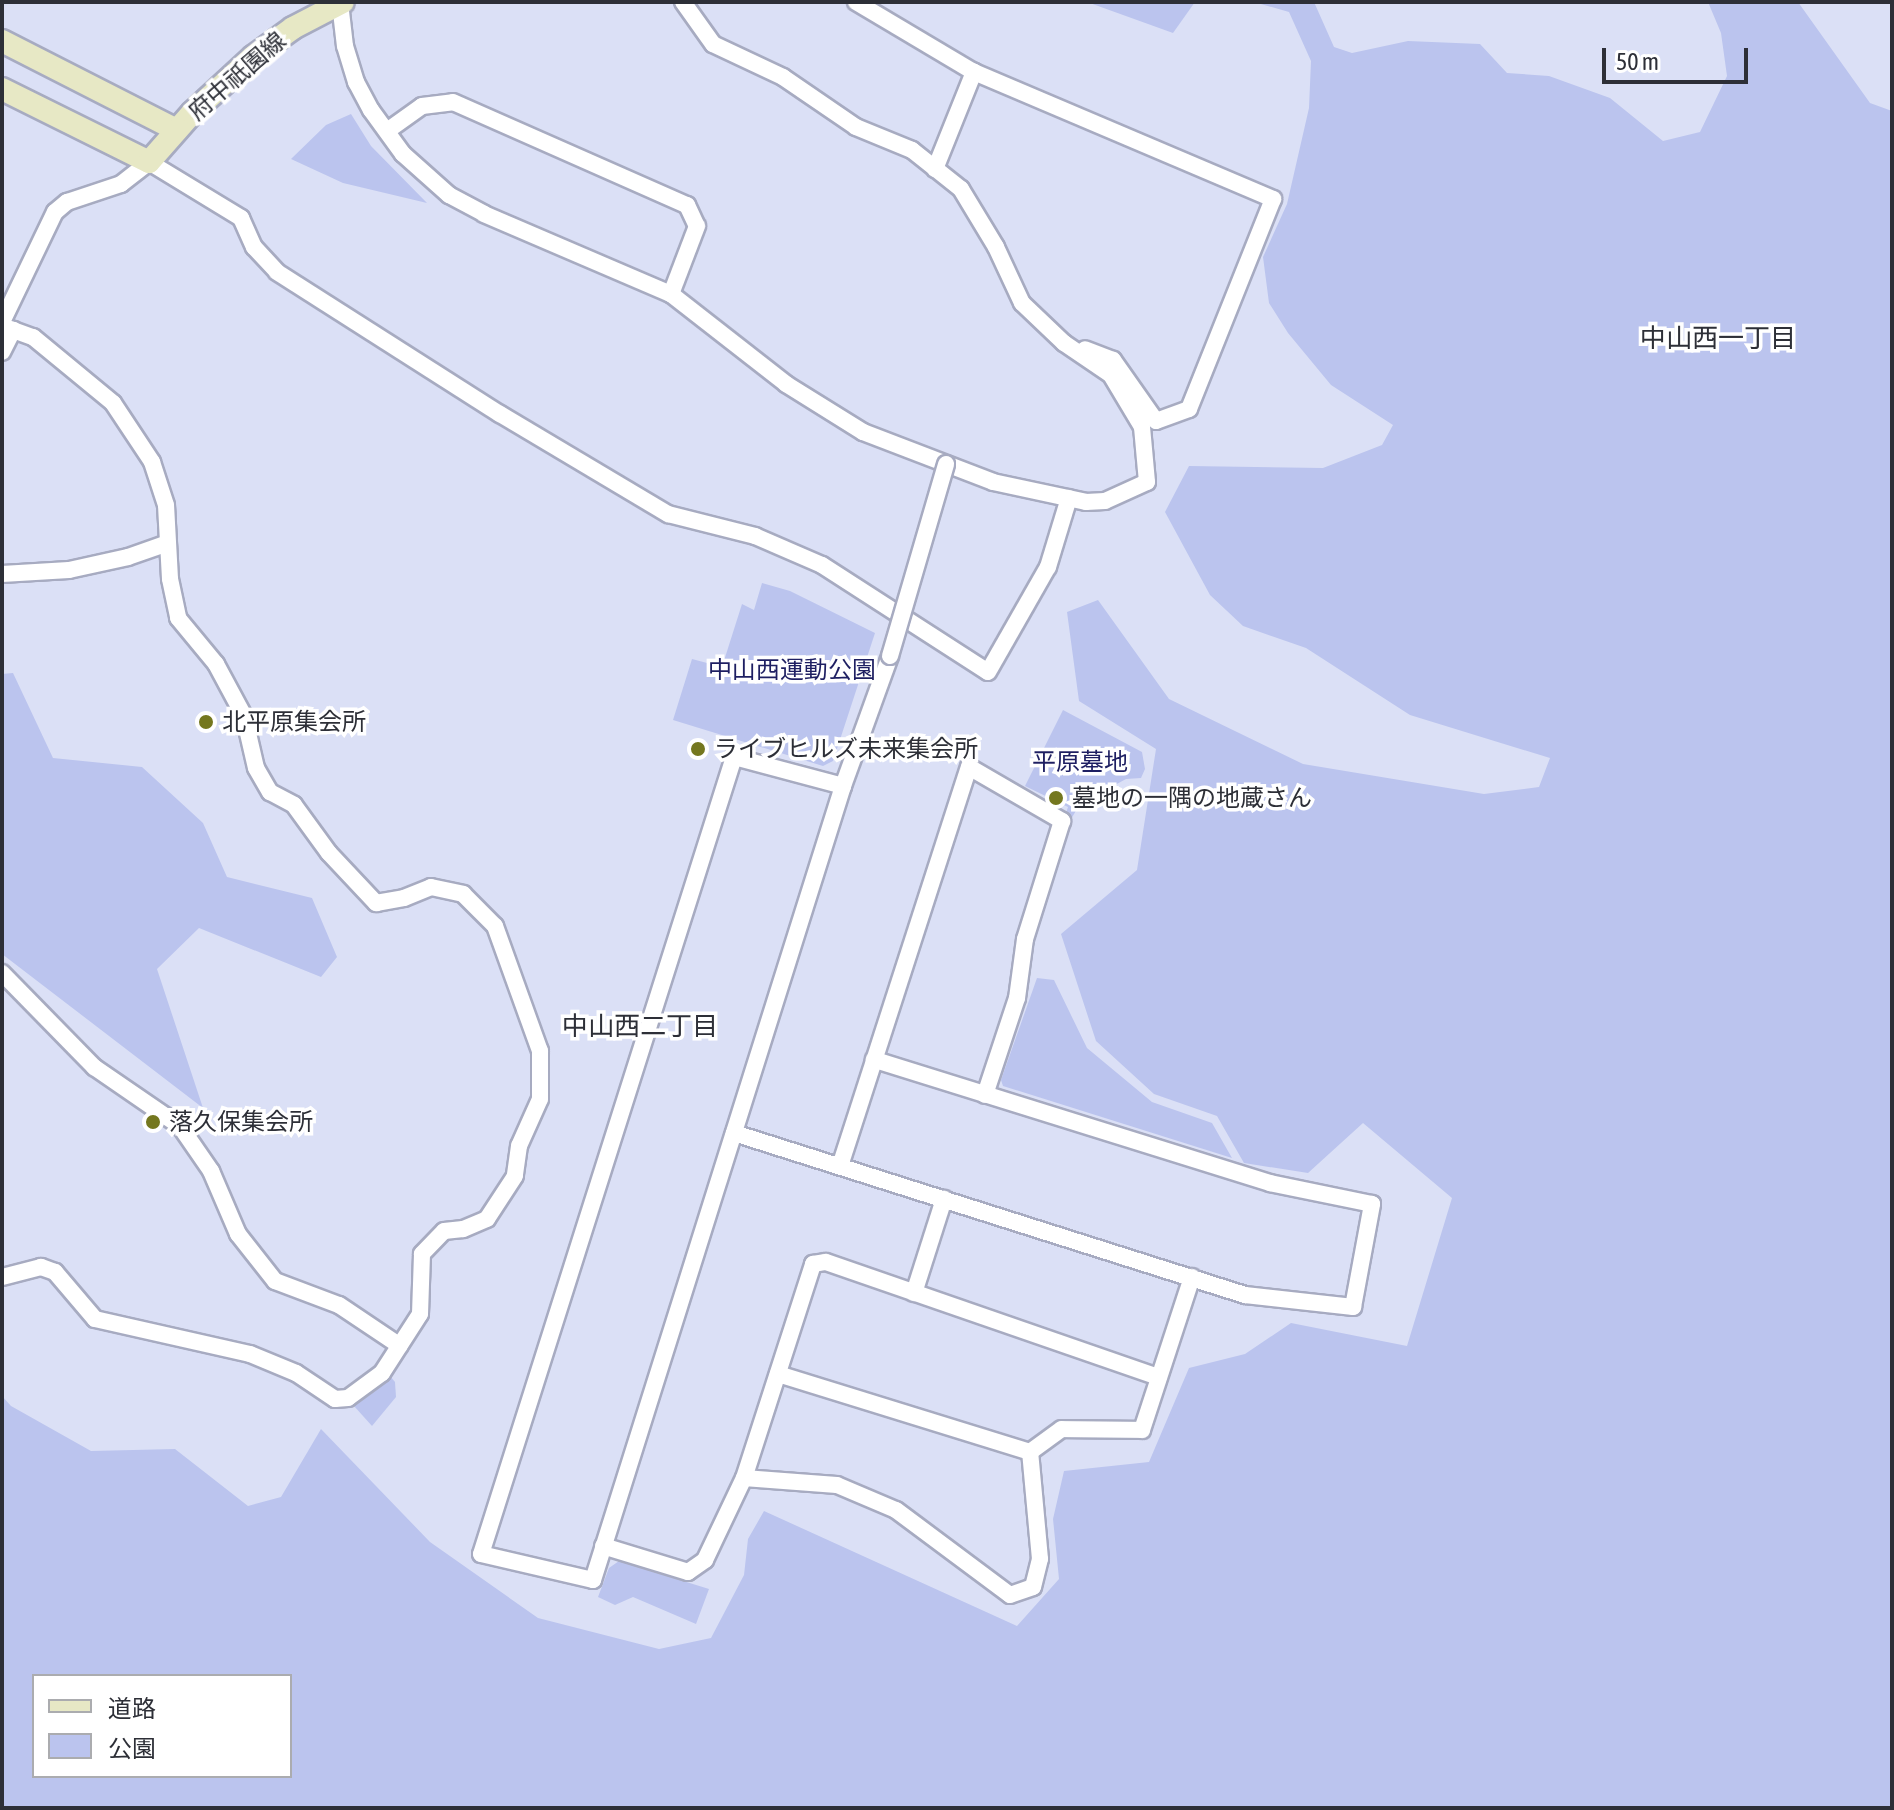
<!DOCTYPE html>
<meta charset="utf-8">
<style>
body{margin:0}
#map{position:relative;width:1894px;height:1810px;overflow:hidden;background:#dbe0f6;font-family:"Asap Condensed","Noto Sans JP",sans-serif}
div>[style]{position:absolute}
.green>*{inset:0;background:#bbc4ee}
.roads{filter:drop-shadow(2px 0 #a7abc1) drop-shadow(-2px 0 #a7abc1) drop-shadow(0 2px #a7abc1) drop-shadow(0 -2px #a7abc1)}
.minor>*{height:16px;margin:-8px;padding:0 8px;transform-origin:8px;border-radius:8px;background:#fff}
.secondary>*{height:22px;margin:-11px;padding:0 11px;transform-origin:11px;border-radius:11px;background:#e7e8c5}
.bridges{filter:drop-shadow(2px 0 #a7abc1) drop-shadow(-2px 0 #a7abc1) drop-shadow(0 2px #a7abc1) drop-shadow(0 -2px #a7abc1)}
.minor-bridge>*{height:16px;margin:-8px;padding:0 8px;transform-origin:8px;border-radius:8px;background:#fff}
.dots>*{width:22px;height:22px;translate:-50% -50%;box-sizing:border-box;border:4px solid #fff;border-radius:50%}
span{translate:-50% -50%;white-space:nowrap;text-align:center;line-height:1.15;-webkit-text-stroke:7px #fff;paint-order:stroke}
.street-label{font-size:24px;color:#2d2f37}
.park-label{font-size:24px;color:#1e1f62}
.poi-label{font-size:24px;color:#2d2f37}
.left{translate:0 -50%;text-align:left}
.neighbourhood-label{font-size:26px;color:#2d2f37}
.frame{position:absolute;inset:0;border:4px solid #2d2f37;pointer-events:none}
.legend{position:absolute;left:32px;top:1674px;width:260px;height:104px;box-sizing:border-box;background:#fff;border:2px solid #abacaf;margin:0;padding:10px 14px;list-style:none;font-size:24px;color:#2d2f37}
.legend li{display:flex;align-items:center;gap:16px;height:40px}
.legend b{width:40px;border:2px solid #abacaf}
.scale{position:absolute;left:1602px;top:48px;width:146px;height:36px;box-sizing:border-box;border:4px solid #2d2f37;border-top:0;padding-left:10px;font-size:24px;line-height:28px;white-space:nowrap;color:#2d2f37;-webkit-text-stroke:6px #fff;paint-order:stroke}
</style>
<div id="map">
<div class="green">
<div style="clip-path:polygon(1087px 2px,1195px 2px,1173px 33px)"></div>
<div style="clip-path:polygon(evenodd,1254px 2px,1314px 2px,1334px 47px,1352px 53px,1408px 41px,1480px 44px,1507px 73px,1549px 76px,1610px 98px,1663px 141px,1700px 132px,1727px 76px,1721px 33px,1708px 2px,1798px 2px,1870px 103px,1892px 111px,1892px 1808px,2px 1808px,2px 1396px,11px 1406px,91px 1451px,175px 1449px,248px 1506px,281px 1497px,321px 1429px,430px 1542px,538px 1618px,659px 1649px,711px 1638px,744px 1575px,748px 1539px,764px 1511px,1017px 1626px,1059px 1579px,1053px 1519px,1064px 1471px,1149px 1462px,1189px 1368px,1245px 1354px,1291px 1323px,1407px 1346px,1452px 1198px,1363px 1123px,1308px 1173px,1244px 1163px,1217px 1116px,1154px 1094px,1096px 1041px,1061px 934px,1137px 870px,1156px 749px,1079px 701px,1067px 612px,1098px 600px,1169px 699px,1303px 764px,1484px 794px,1539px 787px,1550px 758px,1410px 715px,1306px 648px,1243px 626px,1210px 595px,1165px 512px,1189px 466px,1323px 468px,1382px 445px,1393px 425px,1331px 385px,1288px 333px,1269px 303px,1263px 257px,1287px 204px,1309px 108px,1311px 61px,1289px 12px,1254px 2px,290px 1676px,290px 1776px,34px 1776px,34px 1676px,290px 1676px)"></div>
<div style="clip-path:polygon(351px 114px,371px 146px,427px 203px,343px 183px,291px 159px,326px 125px)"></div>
<div style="clip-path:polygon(762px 583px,790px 591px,875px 633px,833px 761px,823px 766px,673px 720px,692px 659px,722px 667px,742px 604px,754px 610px)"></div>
<div style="clip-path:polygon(13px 673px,53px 758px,142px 767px,203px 823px,227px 877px,312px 898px,337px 957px,321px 977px,199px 928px,157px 969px,203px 1108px,2px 954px,2px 674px)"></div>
<div style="clip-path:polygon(1063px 710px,1142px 752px,1145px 769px,1141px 778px,1126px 779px,1080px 804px,1071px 819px,1065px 816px,1068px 807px,1025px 786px)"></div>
<div style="clip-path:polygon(1037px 978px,1054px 980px,1087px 1048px,1152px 1102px,1212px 1123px,1232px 1158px,1003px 1086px,1001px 1080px)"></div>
<div style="clip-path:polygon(390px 1376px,395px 1382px,396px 1397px,372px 1426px,354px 1406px)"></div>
<div style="clip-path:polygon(619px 1561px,709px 1589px,696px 1624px,633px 1597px,615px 1605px,598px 1597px,609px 1568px)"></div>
</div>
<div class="roads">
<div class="minor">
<div style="left:856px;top:2px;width:137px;rotate:30.7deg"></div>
<div style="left:974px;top:72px;width:325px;rotate:23deg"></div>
<div style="left:1273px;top:199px;width:226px;rotate:111.8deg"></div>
<div style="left:1189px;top:409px;width:35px;rotate:160deg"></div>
<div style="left:1156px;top:421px;width:75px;rotate:-125.2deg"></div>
<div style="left:1113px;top:360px;width:30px;rotate:-159deg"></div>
<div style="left:340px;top:3px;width:43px;rotate:83.4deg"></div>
<div style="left:345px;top:46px;width:38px;rotate:73deg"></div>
<div style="left:356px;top:82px;width:32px;rotate:62deg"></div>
<div style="left:371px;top:110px;width:54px;rotate:54deg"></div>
<div style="left:403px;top:154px;width:62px;rotate:41.7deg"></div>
<div style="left:449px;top:195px;width:40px;rotate:28deg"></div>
<div style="left:484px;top:214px;width:203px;rotate:23.2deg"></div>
<div style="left:671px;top:294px;width:146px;rotate:38deg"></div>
<div style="left:786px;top:384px;width:91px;rotate:31.9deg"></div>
<div style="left:863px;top:432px;width:139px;rotate:21deg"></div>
<div style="left:993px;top:482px;width:95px;rotate:12.1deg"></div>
<div style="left:1086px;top:502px;width:19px;rotate:-3deg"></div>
<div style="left:1105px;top:501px;width:46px;rotate:-24.3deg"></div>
<div style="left:1147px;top:482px;width:55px;rotate:-95.2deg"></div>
<div style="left:1142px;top:427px;width:61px;rotate:-120.8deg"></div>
<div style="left:1111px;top:375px;width:57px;rotate:-145.8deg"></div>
<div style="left:1064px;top:343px;width:58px;rotate:-136.4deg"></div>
<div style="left:1022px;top:303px;width:62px;rotate:-114.9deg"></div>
<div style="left:996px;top:247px;width:68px;rotate:-121.1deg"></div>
<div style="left:961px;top:189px;width:63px;rotate:-141.5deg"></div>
<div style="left:912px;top:150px;width:61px;rotate:-157.7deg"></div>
<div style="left:856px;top:127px;width:88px;rotate:-145.6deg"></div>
<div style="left:783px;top:77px;width:77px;rotate:-154.8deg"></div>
<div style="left:713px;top:44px;width:52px;rotate:-125.5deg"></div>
<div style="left:387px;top:131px;width:43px;rotate:-35.5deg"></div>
<div style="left:422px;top:106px;width:31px;rotate:-7deg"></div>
<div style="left:453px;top:102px;width:256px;rotate:23.8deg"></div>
<div style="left:687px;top:205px;width:23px;rotate:65deg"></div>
<div style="left:697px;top:226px;width:73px;rotate:110.9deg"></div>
<div style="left:935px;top:169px;width:105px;rotate:-68.1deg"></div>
<div style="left:2px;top:322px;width:122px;rotate:-64.3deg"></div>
<div style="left:55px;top:212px;width:16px;rotate:-40deg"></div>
<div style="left:67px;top:202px;width:57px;rotate:-18.4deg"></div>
<div style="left:121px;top:184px;width:36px;rotate:-38deg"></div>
<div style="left:149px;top:162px;width:108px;rotate:31.3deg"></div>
<div style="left:241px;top:218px;width:32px;rotate:66deg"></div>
<div style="left:254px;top:247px;width:34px;rotate:47deg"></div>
<div style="left:277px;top:272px;width:264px;rotate:32.5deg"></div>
<div style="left:500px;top:414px;width:196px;rotate:30.8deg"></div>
<div style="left:668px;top:514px;width:90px;rotate:14.2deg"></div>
<div style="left:755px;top:536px;width:73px;rotate:23.4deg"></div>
<div style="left:822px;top:565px;width:197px;rotate:32.8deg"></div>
<div style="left:988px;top:672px;width:121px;rotate:-60.3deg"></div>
<div style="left:1048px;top:567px;width:72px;rotate:-73.1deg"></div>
<div style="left:2px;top:326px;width:33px;rotate:20deg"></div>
<div style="left:33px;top:337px;width:104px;rotate:39.5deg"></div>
<div style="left:113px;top:403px;width:71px;rotate:56.5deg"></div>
<div style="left:152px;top:462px;width:45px;rotate:72deg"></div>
<div style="left:166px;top:505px;width:74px;rotate:86.9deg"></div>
<div style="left:170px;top:579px;width:40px;rotate:78deg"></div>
<div style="left:178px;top:618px;width:60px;rotate:50.4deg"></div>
<div style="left:216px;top:664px;width:59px;rotate:61.7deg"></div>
<div style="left:244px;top:716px;width:53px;rotate:77deg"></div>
<div style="left:256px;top:768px;width:28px;rotate:60deg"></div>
<div style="left:270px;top:792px;width:27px;rotate:28deg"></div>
<div style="left:294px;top:805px;width:59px;rotate:53.9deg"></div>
<div style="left:329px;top:853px;width:69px;rotate:46.8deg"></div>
<div style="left:376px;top:903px;width:28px;rotate:-10deg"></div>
<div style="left:404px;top:898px;width:29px;rotate:-22deg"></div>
<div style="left:431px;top:887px;width:33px;rotate:12deg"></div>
<div style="left:463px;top:894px;width:45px;rotate:45deg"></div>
<div style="left:495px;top:926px;width:133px;rotate:70.2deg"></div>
<div style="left:540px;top:1051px;width:48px;rotate:90deg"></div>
<div style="left:540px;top:1099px;width:51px;rotate:114.1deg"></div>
<div style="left:519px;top:1146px;width:30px;rotate:98deg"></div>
<div style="left:515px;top:1176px;width:51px;rotate:123.1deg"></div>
<div style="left:487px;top:1219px;width:26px;rotate:157deg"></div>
<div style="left:463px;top:1229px;width:19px;rotate:174deg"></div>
<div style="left:444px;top:1231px;width:32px;rotate:134deg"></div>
<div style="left:422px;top:1254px;width:60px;rotate:91.9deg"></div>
<div style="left:420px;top:1314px;width:70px;rotate:122.8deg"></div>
<div style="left:382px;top:1373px;width:42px;rotate:143.7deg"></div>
<div style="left:348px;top:1398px;width:13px;rotate:176deg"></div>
<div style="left:335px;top:1399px;width:47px;rotate:-146.3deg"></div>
<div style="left:296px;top:1373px;width:50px;rotate:-157.6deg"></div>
<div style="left:250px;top:1354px;width:159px;rotate:-167.3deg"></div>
<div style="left:95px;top:1319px;width:62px;rotate:-130.4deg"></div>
<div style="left:55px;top:1272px;width:15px;rotate:-160deg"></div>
<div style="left:41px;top:1267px;width:40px;rotate:165.6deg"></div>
<div style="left:2px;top:352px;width:25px;rotate:-63deg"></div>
<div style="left:2px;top:574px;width:67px;rotate:-3.4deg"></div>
<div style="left:69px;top:570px;width:60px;rotate:-12.4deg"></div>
<div style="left:128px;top:557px;width:42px;rotate:-19.3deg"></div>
<div style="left:843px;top:786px;width:113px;rotate:-165.1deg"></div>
<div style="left:734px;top:757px;width:836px;rotate:107.61deg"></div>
<div style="left:481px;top:1554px;width:115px;rotate:13.1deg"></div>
<div style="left:593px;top:1580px;width:832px;rotate:-72.52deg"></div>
<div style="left:843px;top:786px;width:138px;rotate:-70.1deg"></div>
<div style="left:2px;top:973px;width:132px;rotate:45.6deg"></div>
<div style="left:94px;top:1067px;width:104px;rotate:34.5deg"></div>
<div style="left:180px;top:1126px;width:55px;rotate:55.4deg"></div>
<div style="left:211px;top:1171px;width:69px;rotate:66.8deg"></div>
<div style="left:238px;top:1234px;width:60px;rotate:51.8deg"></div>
<div style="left:275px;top:1281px;width:68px;rotate:20.6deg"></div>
<div style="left:339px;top:1305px;width:73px;rotate:33.9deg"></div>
<div style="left:734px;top:1133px;width:536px;rotate:17.59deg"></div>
<div style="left:1245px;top:1295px;width:109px;rotate:6.3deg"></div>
<div style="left:1353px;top:1307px;width:105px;rotate:-79.5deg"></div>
<div style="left:1372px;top:1204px;width:104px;rotate:-168.4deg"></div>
<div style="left:1270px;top:1183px;width:415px;rotate:-162.7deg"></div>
<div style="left:840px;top:1166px;width:419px;rotate:-72.1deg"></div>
<div style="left:969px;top:767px;width:108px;rotate:30.1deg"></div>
<div style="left:1062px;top:821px;width:124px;rotate:107.4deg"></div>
<div style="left:1025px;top:939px;width:60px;rotate:97.7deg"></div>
<div style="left:1017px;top:998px;width:102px;rotate:108.3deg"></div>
<div style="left:914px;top:1293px;width:99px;rotate:-72.3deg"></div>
<div style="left:778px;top:1374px;width:264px;rotate:17.2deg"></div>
<div style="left:744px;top:1478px;width:93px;rotate:4.3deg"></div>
<div style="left:837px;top:1485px;width:64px;rotate:23deg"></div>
<div style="left:896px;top:1510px;width:142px;rotate:36.7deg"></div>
<div style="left:1010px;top:1595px;width:24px;rotate:-19deg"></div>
<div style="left:1033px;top:1587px;width:29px;rotate:-76deg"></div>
<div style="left:1040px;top:1559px;width:107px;rotate:-95.3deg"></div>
<div style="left:1030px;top:1452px;width:39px;rotate:-36deg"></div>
<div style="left:1062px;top:1429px;width:80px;rotate:0.7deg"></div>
<div style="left:1142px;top:1430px;width:161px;rotate:-71.9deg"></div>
<div style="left:603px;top:1546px;width:89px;rotate:17deg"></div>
<div style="left:688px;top:1572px;width:21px;rotate:-35deg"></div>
<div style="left:705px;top:1560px;width:91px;rotate:-64.6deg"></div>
<div style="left:744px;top:1478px;width:225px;rotate:-72.1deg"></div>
<div style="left:813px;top:1264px;width:13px;rotate:-9deg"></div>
<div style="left:826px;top:1262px;width:352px;rotate:19.1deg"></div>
</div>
<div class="secondary">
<div style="left:2px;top:41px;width:196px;rotate:27deg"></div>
<div style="left:2px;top:89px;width:164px;rotate:26.4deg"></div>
<div style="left:149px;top:162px;width:65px;rotate:-48.7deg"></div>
<div style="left:192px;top:113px;width:83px;rotate:-42.6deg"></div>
<div style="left:253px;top:57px;width:49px;rotate:-35.9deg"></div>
<div style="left:293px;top:28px;width:56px;rotate:-27.5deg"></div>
</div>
</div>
<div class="bridges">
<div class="minor-bridge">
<div style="left:890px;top:656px;width:200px;rotate:-73.7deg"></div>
</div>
</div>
<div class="dots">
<div style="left:206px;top:722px;background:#74771f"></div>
<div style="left:698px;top:749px;background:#74771f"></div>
<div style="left:1056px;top:798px;background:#74771f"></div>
<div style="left:153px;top:1122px;background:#74771f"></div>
</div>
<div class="street-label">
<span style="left:237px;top:76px;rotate:-41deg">府中祇園線</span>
</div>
<div class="park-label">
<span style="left:792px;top:670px">中山西運動公園</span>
<span style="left:1080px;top:762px">平原墓地</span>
</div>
<div class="poi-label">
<span class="left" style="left:222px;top:722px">北平原集会所</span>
<span class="left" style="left:714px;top:749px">ライブヒルズ未来集会所</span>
<span class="left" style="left:1072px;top:798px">墓地の一隅の地蔵さん</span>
<span class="left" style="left:169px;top:1122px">落久保集会所</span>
</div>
<div class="neighbourhood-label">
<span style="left:1718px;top:339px">中山西一丁目</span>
<span style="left:640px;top:1027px">中山西二丁目</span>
</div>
<div class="frame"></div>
<ul class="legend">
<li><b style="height:10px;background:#e7e8c5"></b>道路</li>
<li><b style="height:22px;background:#bbc4ee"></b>公園</li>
</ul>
<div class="scale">50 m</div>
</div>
